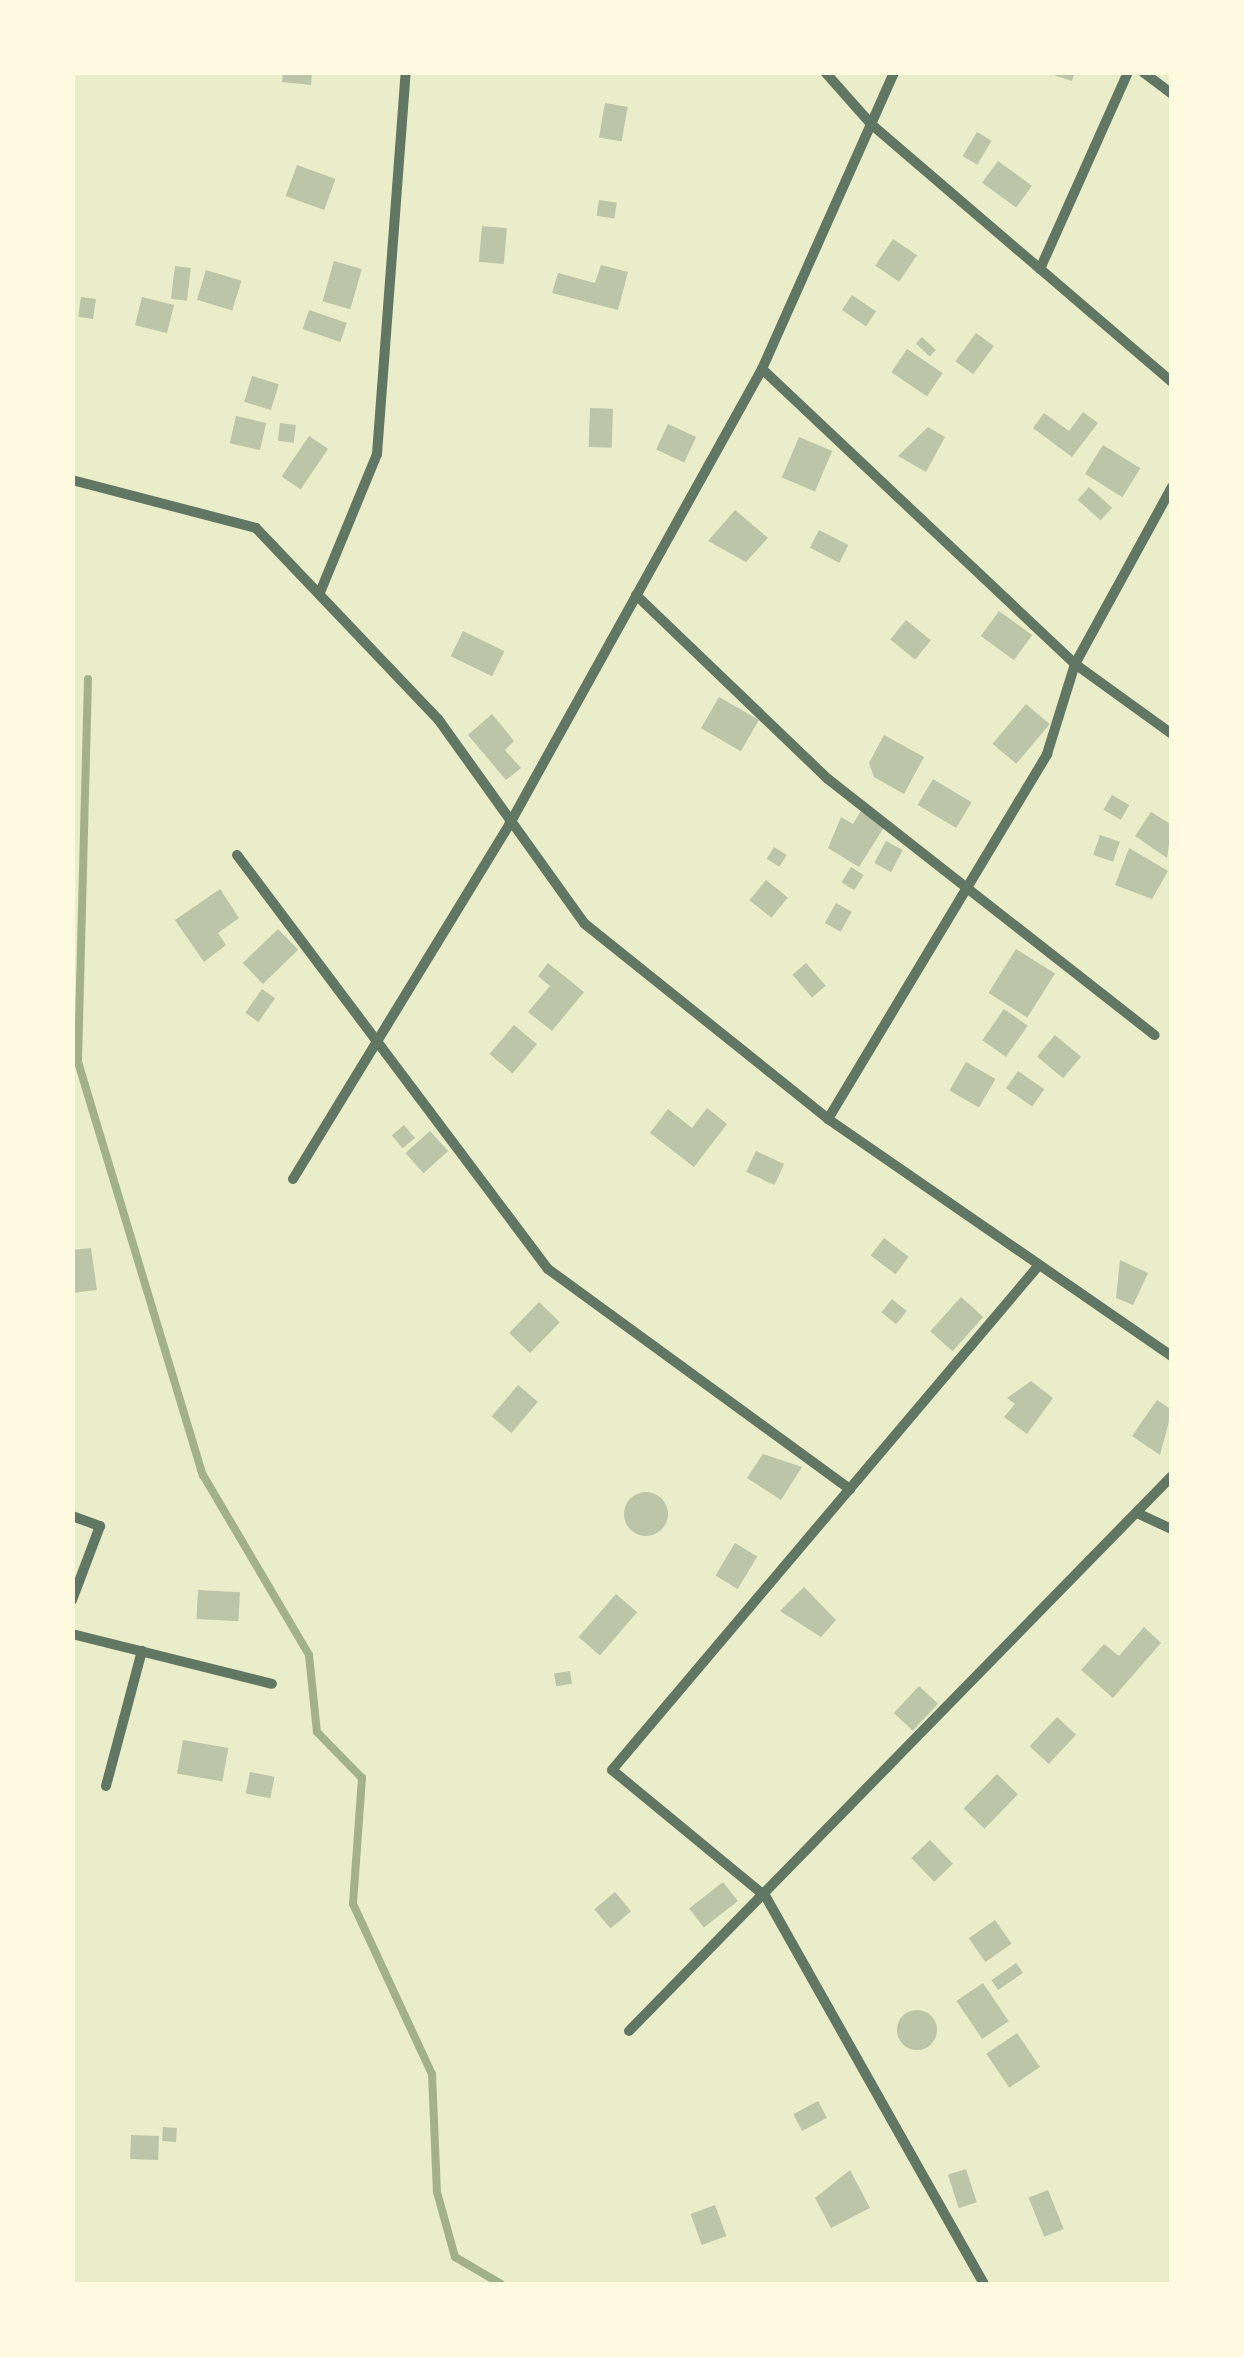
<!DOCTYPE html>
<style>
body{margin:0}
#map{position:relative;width:1244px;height:2357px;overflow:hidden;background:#e9edc9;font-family:Signika,sans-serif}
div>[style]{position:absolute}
.stream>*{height:8px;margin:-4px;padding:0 4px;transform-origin:4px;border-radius:4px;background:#a3b18a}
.building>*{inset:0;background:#bcc5a7;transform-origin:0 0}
.round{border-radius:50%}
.minor>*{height:10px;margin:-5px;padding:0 5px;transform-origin:5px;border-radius:5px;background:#617663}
span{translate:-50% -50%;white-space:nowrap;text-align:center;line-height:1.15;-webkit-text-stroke:8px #fefae0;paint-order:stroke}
.frame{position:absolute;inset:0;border:75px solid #fefae0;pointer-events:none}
</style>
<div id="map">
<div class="stream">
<div style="left:88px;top:679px;width:383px;rotate:91.5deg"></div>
<div style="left:78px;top:1062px;width:432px;rotate:73.2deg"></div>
<div style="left:203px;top:1475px;width:209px;rotate:59.5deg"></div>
<div style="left:309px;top:1655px;width:77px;rotate:84.1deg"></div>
<div style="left:317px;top:1732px;width:64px;rotate:45.6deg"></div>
<div style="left:362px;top:1778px;width:126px;rotate:94.1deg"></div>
<div style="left:353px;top:1904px;width:187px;rotate:65.1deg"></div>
<div style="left:432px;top:2074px;width:118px;rotate:87.6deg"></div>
<div style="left:437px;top:2192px;width:67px;rotate:74.5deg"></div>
<div style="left:455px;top:2257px;width:53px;rotate:30.4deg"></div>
</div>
<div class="building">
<div style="clip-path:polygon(283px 72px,312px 72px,311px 85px,282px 82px)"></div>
<div style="clip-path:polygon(1044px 72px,1075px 72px,1072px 81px)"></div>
<div style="left:605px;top:103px;width:23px;height:35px;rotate:10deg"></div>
<div style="left:977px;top:132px;width:17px;height:28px;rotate:31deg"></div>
<div style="left:998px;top:161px;width:42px;height:27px;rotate:36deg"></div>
<div style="left:297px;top:165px;width:41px;height:33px;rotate:20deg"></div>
<div style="left:599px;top:200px;width:18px;height:16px;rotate:9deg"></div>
<div style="left:482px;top:226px;width:25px;height:36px;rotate:5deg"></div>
<div style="left:893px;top:239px;width:29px;height:32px;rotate:34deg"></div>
<div style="left:334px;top:261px;width:29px;height:42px;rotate:16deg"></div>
<div style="clip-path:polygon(601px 265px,628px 272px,618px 310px,552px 293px,558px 273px,595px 283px)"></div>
<div style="left:175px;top:266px;width:16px;height:33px;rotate:7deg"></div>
<div style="left:206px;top:270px;width:37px;height:31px;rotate:17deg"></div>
<div style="left:852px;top:295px;width:29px;height:18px;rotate:34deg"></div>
<div style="left:81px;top:297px;width:15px;height:20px;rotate:8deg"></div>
<div style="left:142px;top:297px;width:33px;height:29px;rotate:14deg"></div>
<div style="left:309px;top:310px;width:40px;height:20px;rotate:19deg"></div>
<div style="left:976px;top:333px;width:22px;height:35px;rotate:36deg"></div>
<div style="left:922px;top:337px;width:19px;height:9px;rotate:43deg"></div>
<div style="left:907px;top:349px;width:43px;height:28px;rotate:34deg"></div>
<div style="left:252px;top:376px;width:28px;height:27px;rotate:17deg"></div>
<div style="left:590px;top:408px;width:23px;height:39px;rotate:2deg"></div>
<div style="clip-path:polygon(1083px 412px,1098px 423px,1072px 457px,1033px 428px,1044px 413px,1069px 431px)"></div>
<div style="left:236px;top:416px;width:31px;height:28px;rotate:13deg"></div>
<div style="left:280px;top:423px;width:16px;height:18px;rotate:7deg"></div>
<div style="left:668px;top:424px;width:31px;height:28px;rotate:25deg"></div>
<div style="clip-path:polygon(928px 427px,945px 437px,926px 472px,898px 456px)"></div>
<div style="left:309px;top:436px;width:23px;height:49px;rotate:34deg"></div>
<div style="left:799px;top:437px;width:36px;height:44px;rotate:23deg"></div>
<div style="left:1103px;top:445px;width:44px;height:34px;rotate:32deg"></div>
<div style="left:1089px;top:487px;width:31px;height:17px;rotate:42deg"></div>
<div style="clip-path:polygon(735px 510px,768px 538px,746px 562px,708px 541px)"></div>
<div style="left:819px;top:530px;width:33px;height:20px;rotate:27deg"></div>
<div style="left:999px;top:611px;width:41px;height:31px;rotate:36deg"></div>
<div style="left:906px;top:620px;width:32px;height:25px;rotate:39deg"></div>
<div style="left:463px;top:631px;width:46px;height:28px;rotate:26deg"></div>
<div style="left:719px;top:697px;width:46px;height:36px;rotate:30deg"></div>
<div style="left:1026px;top:704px;width:31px;height:52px;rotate:40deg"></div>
<div style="clip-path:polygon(492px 714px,514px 741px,505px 750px,521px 768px,506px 780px,468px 735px)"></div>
<div style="clip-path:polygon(884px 735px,924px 757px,904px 794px,874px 777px,869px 763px)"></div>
<div style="left:933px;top:779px;width:45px;height:30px;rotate:31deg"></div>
<div style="left:1112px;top:795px;width:20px;height:17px;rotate:30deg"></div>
<div style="clip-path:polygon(862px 809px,886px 824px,859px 867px,828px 848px,841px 817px,853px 824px)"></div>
<div style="clip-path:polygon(1151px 812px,1172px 825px,1167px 858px,1135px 836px)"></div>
<div style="left:1100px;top:835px;width:21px;height:21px;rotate:19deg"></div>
<div style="left:886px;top:841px;width:19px;height:25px;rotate:28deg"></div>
<div style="left:774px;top:847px;width:15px;height:14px;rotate:32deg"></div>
<div style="clip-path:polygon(1129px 848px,1168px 871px,1152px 899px,1115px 885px)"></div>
<div style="left:851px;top:867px;width:15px;height:18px;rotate:32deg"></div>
<div style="left:766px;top:880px;width:28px;height:26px;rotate:39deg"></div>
<div style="clip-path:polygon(220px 889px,239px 918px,218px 933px,226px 945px,204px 962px,175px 920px)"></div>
<div style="left:836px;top:903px;width:18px;height:23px;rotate:29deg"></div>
<div style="left:278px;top:929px;width:29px;height:49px;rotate:46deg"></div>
<div style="left:1016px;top:949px;width:46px;height:52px;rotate:32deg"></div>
<div style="clip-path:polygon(548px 963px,584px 992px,552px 1031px,528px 1012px,550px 986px,538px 976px)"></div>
<div style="left:806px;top:963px;width:30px;height:18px;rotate:49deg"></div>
<div style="left:262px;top:989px;width:16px;height:29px;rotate:35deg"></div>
<div style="left:1004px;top:1009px;width:29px;height:38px;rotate:35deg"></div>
<div style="left:514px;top:1025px;width:30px;height:38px;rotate:40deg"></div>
<div style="left:1055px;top:1035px;width:34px;height:28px;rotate:40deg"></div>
<div style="left:966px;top:1062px;width:34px;height:33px;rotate:30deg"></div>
<div style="left:1018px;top:1071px;width:32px;height:21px;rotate:35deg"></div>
<div style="clip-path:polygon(707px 1108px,727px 1124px,694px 1167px,650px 1133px,668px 1109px,692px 1128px)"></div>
<div style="left:404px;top:1125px;width:17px;height:16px;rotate:50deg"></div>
<div style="left:430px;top:1131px;width:27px;height:33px;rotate:48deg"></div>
<div style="left:756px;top:1151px;width:31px;height:23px;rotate:25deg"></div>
<div style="left:884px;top:1238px;width:31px;height:22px;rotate:37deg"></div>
<div style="clip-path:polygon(91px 1248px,97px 1290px,72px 1293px,72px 1250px)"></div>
<div style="clip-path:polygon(1120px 1260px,1148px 1273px,1133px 1305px,1116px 1298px)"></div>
<div style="left:961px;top:1297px;width:30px;height:46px;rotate:42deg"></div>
<div style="left:892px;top:1299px;width:19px;height:17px;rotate:39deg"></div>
<div style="left:539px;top:1302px;width:29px;height:43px;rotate:44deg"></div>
<div style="clip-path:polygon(1031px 1381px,1053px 1398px,1027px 1434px,1004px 1417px,1015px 1404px,1007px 1398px)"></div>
<div style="left:518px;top:1385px;width:26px;height:41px;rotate:40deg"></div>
<div style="clip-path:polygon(1157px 1400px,1172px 1410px,1160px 1455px,1132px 1436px)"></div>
<div style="clip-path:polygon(763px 1454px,802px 1467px,781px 1500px,747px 1478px)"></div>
<div class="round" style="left:624px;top:1492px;width:44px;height:44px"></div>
<div style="left:735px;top:1543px;width:26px;height:38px;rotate:31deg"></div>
<div style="clip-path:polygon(804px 1587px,836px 1620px,821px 1637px,780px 1611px)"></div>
<div style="left:198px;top:1590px;width:42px;height:29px;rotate:3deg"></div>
<div style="left:616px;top:1594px;width:28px;height:57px;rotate:41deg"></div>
<div style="clip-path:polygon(1144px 1627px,1161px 1643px,1113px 1698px,1081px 1670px,1104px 1644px,1119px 1656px)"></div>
<div style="left:570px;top:1671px;width:13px;height:16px;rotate:81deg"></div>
<div style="left:919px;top:1686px;width:26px;height:37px;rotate:43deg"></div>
<div style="left:1057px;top:1717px;width:26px;height:40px;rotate:43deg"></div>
<div style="left:183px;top:1740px;width:46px;height:34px;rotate:10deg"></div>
<div style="left:250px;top:1772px;width:25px;height:22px;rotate:11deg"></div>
<div style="left:997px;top:1774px;width:29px;height:48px;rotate:44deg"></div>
<div style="left:930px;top:1840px;width:33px;height:26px;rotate:46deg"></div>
<div style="left:723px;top:1882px;width:24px;height:43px;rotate:52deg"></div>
<div style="left:615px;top:1892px;width:25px;height:27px;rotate:50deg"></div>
<div style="left:995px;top:1920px;width:29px;height:32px;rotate:55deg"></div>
<div style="left:1016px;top:1963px;width:12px;height:30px;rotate:55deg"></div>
<div style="left:983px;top:1983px;width:46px;height:32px;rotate:56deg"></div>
<div class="round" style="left:897px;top:2010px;width:40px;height:40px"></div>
<div style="left:1017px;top:2033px;width:41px;height:37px;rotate:56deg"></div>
<div style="left:818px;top:2101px;width:19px;height:28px;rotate:62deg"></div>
<div style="left:163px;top:2127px;width:14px;height:14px;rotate:4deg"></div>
<div style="left:131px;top:2135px;width:28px;height:24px;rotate:2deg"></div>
<div style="left:966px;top:2169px;width:35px;height:19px;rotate:72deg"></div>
<div style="clip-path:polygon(850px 2170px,870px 2208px,831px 2228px,815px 2198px)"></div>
<div style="left:1048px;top:2190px;width:42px;height:21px;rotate:68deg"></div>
<div style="left:715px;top:2205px;width:33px;height:26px;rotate:70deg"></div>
</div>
<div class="minor">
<div style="left:825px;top:72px;width:69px;rotate:48.5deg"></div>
<div style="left:871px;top:124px;width:396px;rotate:40.6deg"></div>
<div style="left:1143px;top:72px;width:36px;rotate:37deg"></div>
<div style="left:1040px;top:269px;width:216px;rotate:-65.9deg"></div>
<div style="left:762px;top:369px;width:430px;rotate:43.3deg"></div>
<div style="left:1075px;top:664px;width:120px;rotate:35.8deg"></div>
<div style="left:72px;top:480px;width:190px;rotate:14.6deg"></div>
<div style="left:256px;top:528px;width:264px;rotate:46.4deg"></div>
<div style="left:438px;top:719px;width:252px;rotate:54.4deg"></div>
<div style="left:585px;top:924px;width:312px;rotate:38.7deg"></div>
<div style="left:828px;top:1119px;width:418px;rotate:34.6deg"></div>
<div style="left:321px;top:590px;width:147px;rotate:-67.6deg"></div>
<div style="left:377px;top:454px;width:383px;rotate:-85.7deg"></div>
<div style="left:636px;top:595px;width:266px;rotate:43.8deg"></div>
<div style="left:828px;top:779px;width:415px;rotate:38.1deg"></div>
<div style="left:237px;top:855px;width:518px;rotate:53.09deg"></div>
<div style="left:548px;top:1269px;width:374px;rotate:36.1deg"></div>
<div style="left:828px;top:1119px;width:426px;rotate:-59deg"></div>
<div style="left:1047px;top:754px;width:94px;rotate:-72.7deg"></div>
<div style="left:1075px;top:664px;width:202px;rotate:-61.3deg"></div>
<div style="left:293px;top:1179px;width:415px;rotate:-58.6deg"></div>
<div style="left:509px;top:825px;width:521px;rotate:-60.98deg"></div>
<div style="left:762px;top:369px;width:325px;rotate:-66deg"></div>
<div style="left:1137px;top:1513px;width:38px;rotate:25deg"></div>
<div style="left:72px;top:1516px;width:30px;rotate:20deg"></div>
<div style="left:100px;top:1526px;width:79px;rotate:110.7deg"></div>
<div style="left:72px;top:1634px;width:206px;rotate:14deg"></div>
<div style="left:106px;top:1786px;width:140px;rotate:-75.1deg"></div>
<div style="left:629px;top:2031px;width:776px;rotate:-45.63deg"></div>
<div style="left:984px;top:2284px;width:446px;rotate:-119.4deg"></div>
<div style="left:765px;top:1896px;width:198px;rotate:-140.5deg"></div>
<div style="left:612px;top:1770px;width:661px;rotate:-49.78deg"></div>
</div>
<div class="frame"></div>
</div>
